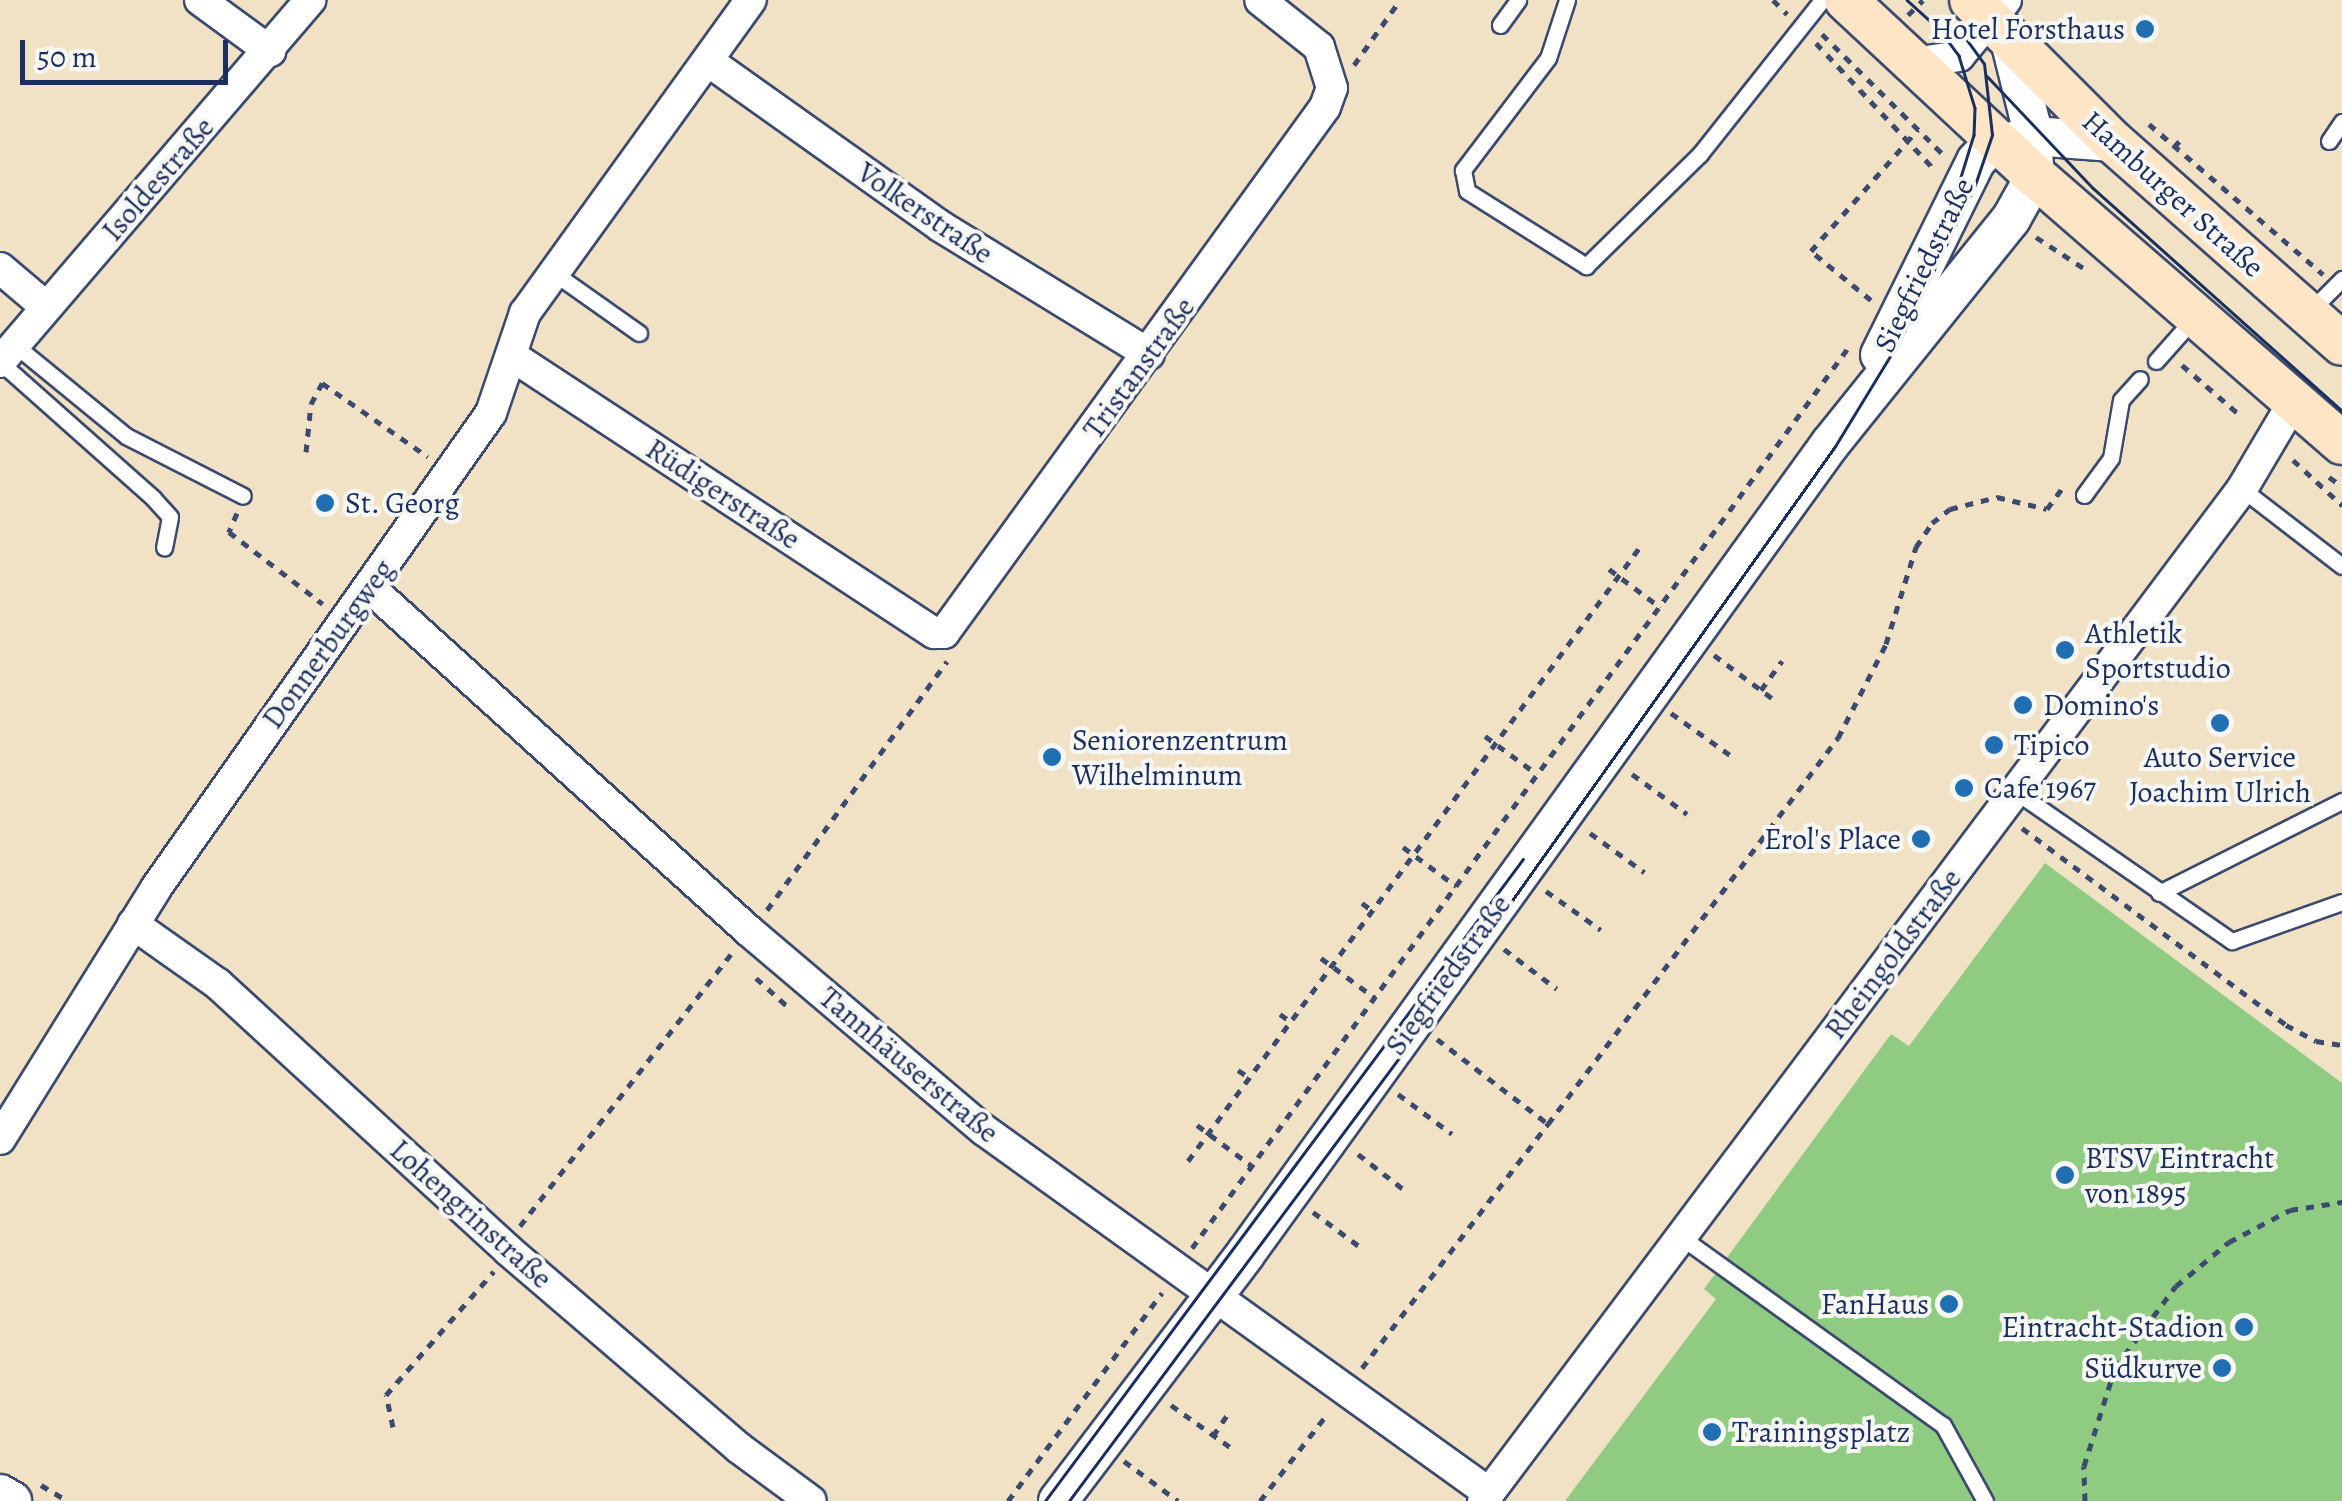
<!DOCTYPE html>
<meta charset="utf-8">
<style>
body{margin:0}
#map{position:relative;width:2342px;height:1501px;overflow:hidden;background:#f1e2c6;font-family:Alegreya,serif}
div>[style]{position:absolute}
.green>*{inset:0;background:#8fcc82}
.path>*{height:5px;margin-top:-2.5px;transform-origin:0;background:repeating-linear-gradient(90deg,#3b4a6e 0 8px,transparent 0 16px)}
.roads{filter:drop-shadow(2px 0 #3b4a6e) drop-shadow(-2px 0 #3b4a6e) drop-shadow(0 2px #3b4a6e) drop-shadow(0 -2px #3b4a6e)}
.service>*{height:15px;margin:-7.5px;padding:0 7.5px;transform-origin:7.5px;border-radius:7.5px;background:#fff}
.minor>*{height:30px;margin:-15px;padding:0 15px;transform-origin:15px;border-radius:15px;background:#fff}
.tertiary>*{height:38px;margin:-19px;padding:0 19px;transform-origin:19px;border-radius:19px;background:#fff}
.secondary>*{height:42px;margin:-21px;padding:0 21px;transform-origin:21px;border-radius:21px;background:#fde5c5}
.tram>*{height:2.5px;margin:-1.25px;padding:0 1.25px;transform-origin:1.25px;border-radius:1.25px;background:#1b2f5e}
.dots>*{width:28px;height:28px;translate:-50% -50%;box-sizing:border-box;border:5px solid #f6f6f2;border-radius:50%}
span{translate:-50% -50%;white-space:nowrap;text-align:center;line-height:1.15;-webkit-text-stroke:8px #f6f6f2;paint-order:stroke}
.poi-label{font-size:30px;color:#1b2f5e}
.right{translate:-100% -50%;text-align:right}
.left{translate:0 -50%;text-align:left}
.street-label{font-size:30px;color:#1b2f5e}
.scale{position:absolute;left:20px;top:40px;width:208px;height:45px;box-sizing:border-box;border:5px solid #1b2f5e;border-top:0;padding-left:12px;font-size:30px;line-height:35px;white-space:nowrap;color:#1b2f5e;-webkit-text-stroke:8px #f6f6f2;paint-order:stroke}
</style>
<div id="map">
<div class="green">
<div style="clip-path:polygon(2045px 863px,2342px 1083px,2342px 1501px,1565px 1501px,1716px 1299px,1704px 1289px,1891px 1034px,1909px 1046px)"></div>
</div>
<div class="path">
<div style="left:1773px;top:0;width:20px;rotate:45deg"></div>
<div style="left:1908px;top:15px;width:21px;rotate:-45deg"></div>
<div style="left:1822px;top:34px;width:173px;rotate:44.8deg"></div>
<div style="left:1816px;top:43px;width:174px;rotate:46.9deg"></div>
<div style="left:1354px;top:65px;width:80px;rotate:-54.7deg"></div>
<div style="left:2149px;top:124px;width:230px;rotate:40.8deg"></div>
<div style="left:2174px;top:147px;width:16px;rotate:-47deg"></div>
<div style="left:2036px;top:237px;width:59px;rotate:33.1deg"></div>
<div style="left:1871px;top:300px;width:77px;rotate:-140.8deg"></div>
<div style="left:1811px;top:251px;width:162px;rotate:-48.7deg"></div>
<div style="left:2182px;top:365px;width:77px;rotate:40.8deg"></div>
<div style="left:306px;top:452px;width:48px;rotate:-84.1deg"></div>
<div style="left:311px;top:404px;width:24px;rotate:-62deg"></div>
<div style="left:322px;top:383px;width:129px;rotate:34.9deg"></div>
<div style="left:2293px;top:460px;width:67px;rotate:42.6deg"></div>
<div style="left:2329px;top:477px;width:16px;rotate:35deg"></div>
<div style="left:237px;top:513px;width:21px;rotate:113deg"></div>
<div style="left:229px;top:532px;width:118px;rotate:37.5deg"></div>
<div style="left:1609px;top:569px;width:64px;rotate:36.7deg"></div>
<div style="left:1714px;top:655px;width:72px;rotate:36.6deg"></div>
<div style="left:1761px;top:690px;width:36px;rotate:-54deg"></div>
<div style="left:1671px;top:713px;width:72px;rotate:35.4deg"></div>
<div style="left:1485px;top:736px;width:64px;rotate:36.2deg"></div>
<div style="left:1632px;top:774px;width:68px;rotate:36deg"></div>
<div style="left:2022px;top:828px;width:329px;rotate:36.7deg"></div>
<div style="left:2286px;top:1025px;width:34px;rotate:28deg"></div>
<div style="left:2316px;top:1041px;width:26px;rotate:9deg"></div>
<div style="left:1590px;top:833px;width:67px;rotate:35.8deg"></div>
<div style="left:1403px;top:847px;width:66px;rotate:36.3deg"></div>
<div style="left:1546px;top:891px;width:67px;rotate:35.3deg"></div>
<div style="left:1362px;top:903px;width:14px;rotate:36deg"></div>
<div style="left:767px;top:910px;width:307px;rotate:-54.1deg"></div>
<div style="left:1504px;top:949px;width:66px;rotate:37deg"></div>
<div style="left:1321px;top:958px;width:67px;rotate:36.5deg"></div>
<div style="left:756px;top:978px;width:42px;rotate:42.1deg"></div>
<div style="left:1280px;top:1014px;width:14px;rotate:36deg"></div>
<div style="left:1437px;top:1039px;width:140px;rotate:37.4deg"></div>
<div style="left:1548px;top:1124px;width:483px;rotate:-53.1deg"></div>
<div style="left:1838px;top:738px;width:106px;rotate:-62.9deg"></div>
<div style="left:1886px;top:644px;width:102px;rotate:-72.8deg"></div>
<div style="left:1916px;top:547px;width:29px;rotate:-56deg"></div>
<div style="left:1932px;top:523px;width:23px;rotate:-38deg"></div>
<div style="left:1950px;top:509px;width:49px;rotate:-14.3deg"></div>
<div style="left:1997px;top:497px;width:51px;rotate:13.5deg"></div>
<div style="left:2047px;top:509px;width:27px;rotate:-54deg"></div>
<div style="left:1238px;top:1070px;width:14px;rotate:34deg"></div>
<div style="left:1398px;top:1094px;width:67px;rotate:36.5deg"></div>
<div style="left:1197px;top:1125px;width:69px;rotate:36.7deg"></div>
<div style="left:1358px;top:1154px;width:62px;rotate:37.8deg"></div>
<div style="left:1188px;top:1161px;width:762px;rotate:-53.64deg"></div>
<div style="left:1313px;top:1212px;width:62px;rotate:36.5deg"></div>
<div style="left:520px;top:1226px;width:344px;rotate:-52.2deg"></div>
<div style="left:1192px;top:1248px;width:1114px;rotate:-53.91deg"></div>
<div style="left:1362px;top:1368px;width:307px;rotate:-52.7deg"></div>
<div style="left:1171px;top:1405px;width:72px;rotate:35.4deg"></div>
<div style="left:393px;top:1427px;width:33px;rotate:-102deg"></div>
<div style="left:386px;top:1395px;width:164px;rotate:-48.9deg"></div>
<div style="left:1213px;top:1436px;width:27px;rotate:-56deg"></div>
<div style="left:1124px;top:1461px;width:67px;rotate:36.5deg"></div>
<div style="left:41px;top:1485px;width:31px;rotate:31deg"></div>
<div style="left:1008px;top:1501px;width:259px;rotate:-53.5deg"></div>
<div style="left:1260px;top:1501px;width:111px;rotate:-52.3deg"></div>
<div style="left:2085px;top:1501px;width:35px;rotate:-92deg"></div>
<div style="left:2084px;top:1466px;width:103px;rotate:-72.4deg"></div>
<div style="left:2115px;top:1368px;width:102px;rotate:-53.4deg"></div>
<div style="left:2176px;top:1286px;width:69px;rotate:-39.7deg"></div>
<div style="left:2229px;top:1242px;width:69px;rotate:-27.7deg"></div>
<div style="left:2290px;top:1210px;width:53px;rotate:-8.7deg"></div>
</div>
<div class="roads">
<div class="service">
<div style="left:1567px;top:0;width:61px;rotate:108.1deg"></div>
<div style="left:1548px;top:58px;width:141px;rotate:127.2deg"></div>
<div style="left:1463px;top:170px;width:21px;rotate:79deg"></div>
<div style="left:1467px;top:191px;width:141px;rotate:32.2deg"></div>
<div style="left:1586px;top:266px;width:160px;rotate:-44.5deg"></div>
<div style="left:1700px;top:154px;width:196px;rotate:-51.6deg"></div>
<div style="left:1500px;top:25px;width:31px;rotate:-54deg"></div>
<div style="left:2329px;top:141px;width:23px;rotate:-56deg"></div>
<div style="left:554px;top:273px;width:104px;rotate:35.2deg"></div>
<div style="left:2309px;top:312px;width:47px;rotate:-45deg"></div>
<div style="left:15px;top:345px;width:144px;rotate:39.3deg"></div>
<div style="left:126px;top:436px;width:131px;rotate:27.1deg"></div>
<div style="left:2156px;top:361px;width:57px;rotate:-48.5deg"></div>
<div style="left:0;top:362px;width:205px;rotate:41.6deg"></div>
<div style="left:153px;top:498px;width:25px;rotate:48deg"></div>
<div style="left:170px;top:517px;width:31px;rotate:101deg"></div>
<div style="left:2242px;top:489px;width:126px;rotate:37.6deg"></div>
<div style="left:2084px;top:495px;width:46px;rotate:-53.9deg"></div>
<div style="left:2111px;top:458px;width:59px;rotate:-80.2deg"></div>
<div style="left:2121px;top:400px;width:28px;rotate:-48deg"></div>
<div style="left:2015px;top:791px;width:264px;rotate:34.7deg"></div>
<div style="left:2232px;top:941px;width:117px;rotate:-19.5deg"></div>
<div style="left:2159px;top:893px;width:205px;rotate:-26.7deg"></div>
<div style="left:1681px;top:1237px;width:322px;rotate:35.7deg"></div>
<div style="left:1943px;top:1425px;width:87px;rotate:61.1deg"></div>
</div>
<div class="minor">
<div style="left:200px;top:0;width:87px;rotate:36.1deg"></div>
<div style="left:708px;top:61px;width:285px;rotate:35.4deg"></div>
<div style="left:940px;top:226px;width:245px;rotate:31.5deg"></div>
<div style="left:1914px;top:63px;width:46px;rotate:-8.8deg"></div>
<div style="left:1959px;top:56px;width:73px;rotate:-50deg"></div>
<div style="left:0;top:268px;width:60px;rotate:40.3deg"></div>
<div style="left:512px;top:356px;width:505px;rotate:33.28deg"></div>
<div style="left:934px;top:633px;width:10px"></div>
<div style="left:944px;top:633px;width:649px;rotate:-54.08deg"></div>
<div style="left:1325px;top:107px;width:20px;rotate:-70deg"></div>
<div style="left:1332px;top:88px;width:43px;rotate:-107.6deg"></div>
<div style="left:1319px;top:47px;width:75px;rotate:-141.5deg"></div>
<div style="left:0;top:362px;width:477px;rotate:-49.4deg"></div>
<div style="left:369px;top:587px;width:513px;rotate:42.15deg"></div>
<div style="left:749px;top:931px;width:308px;rotate:40.3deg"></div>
<div style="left:984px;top:1130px;width:622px;rotate:35.71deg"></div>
<div style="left:133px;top:924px;width:104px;rotate:35.2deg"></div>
<div style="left:218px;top:984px;width:394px;rotate:42.5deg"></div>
<div style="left:508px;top:1250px;width:304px;rotate:40.6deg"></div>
<div style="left:739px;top:1448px;width:89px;rotate:36.4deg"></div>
<div style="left:0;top:1139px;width:296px;rotate:-58.1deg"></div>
<div style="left:156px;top:888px;width:581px;rotate:-54.81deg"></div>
<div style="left:491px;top:413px;width:106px;rotate:-71.2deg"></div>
<div style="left:525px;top:313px;width:386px;rotate:-54.2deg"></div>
<div style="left:1483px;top:1501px;width:1265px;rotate:-53.13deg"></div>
<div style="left:2242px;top:489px;width:102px;rotate:-59.4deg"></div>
</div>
<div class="tertiary">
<div style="left:1880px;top:355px;width:216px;rotate:-63.7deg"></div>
<div style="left:1976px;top:161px;width:19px;rotate:-47deg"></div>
<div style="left:1989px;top:147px;width:45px;rotate:-14deg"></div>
<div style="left:2033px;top:136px;width:80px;rotate:4.3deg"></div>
<div style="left:0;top:1494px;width:14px;rotate:30deg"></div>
<div style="left:1058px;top:1501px;width:311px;rotate:-52.8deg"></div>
<div style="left:1246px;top:1253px;width:998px;rotate:-54.18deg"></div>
<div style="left:1830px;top:444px;width:289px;rotate:-51.2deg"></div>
<div style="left:2011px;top:219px;width:49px;rotate:-60.8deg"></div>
<div style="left:2035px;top:176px;width:55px;rotate:-95.2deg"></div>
<div style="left:2030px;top:121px;width:83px;rotate:-103.9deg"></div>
</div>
<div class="secondary">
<div style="left:1846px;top:0;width:258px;rotate:43deg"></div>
<div style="left:2035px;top:176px;width:407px;rotate:41deg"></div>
<div style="left:1971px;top:0;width:201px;rotate:45deg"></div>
<div style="left:2113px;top:142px;width:305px;rotate:41.4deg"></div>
</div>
</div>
<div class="tram">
<div style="left:1907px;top:0;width:55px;rotate:42.1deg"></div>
<div style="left:1939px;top:29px;width:34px;rotate:53deg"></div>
<div style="left:1959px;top:56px;width:54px;rotate:72.9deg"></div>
<div style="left:1975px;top:108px;width:27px;rotate:92deg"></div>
<div style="left:1974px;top:135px;width:68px;rotate:107.1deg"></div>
<div style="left:1987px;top:76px;width:154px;rotate:46.6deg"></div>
<div style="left:2093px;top:188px;width:334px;rotate:41.8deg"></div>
<div style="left:1045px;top:1501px;width:800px;rotate:-53.33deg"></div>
<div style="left:1069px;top:1501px;width:591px;rotate:-53.32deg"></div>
<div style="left:1422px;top:1027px;width:711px;rotate:-54.57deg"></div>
<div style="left:1834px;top:448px;width:127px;rotate:-58.6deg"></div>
<div style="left:1900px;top:340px;width:172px;rotate:-64.2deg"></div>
<div style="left:1975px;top:185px;width:53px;rotate:-71.2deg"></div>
<div style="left:1992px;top:135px;width:71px;rotate:-96.4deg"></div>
<div style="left:1984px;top:64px;width:49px;rotate:-125.9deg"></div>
</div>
<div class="dots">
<div style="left:2145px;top:29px;background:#1f6fb2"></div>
<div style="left:325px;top:503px;background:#1f6fb2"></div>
<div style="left:2065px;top:650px;background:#1f6fb2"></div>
<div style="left:2023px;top:705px;background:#1f6fb2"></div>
<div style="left:2220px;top:723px;background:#1f6fb2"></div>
<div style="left:1994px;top:745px;background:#1f6fb2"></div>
<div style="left:1052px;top:757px;background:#1f6fb2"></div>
<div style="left:1964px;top:788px;background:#1f6fb2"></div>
<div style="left:1921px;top:839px;background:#1f6fb2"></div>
<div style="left:2065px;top:1175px;background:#1f6fb2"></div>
<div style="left:1949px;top:1304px;background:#1f6fb2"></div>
<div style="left:2244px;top:1327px;background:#1f6fb2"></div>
<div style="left:2222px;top:1368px;background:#1f6fb2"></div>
<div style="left:1712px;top:1432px;background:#1f6fb2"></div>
</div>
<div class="poi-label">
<span class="right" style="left:2125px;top:29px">Hotel Forsthaus</span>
<span class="left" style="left:345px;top:503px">St. Georg</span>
<span class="left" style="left:2085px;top:650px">Athletik<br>Sportstudio</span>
<span class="left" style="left:2043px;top:705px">Domino's</span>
<span class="left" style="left:1072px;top:757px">Seniorenzentrum<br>Wilhelminum</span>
<span class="left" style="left:2014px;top:745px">Tipico</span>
<span style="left:2220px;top:774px">Auto Service<br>Joachim Ulrich</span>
<span class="left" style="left:1984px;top:788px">Cafe 1967</span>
<span class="right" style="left:1901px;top:839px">Erol's Place</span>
<span class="left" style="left:2085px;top:1175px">BTSV Eintracht<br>von 1895</span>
<span class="right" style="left:1929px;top:1304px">FanHaus</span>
<span class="right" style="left:2224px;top:1327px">Eintracht-Stadion</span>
<span class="right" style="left:2202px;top:1368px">Südkurve</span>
<span class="left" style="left:1732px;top:1432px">Trainingsplatz</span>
</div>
<div class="street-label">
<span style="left:158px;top:179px;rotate:-49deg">Isoldestraße</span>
<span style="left:2173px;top:194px;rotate:42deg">Hamburger Straße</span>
<span style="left:925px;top:213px;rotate:34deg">Volkerstraße</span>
<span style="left:1924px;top:265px;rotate:-64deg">Siegfriedstraße</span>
<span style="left:1139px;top:368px;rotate:-54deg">Tristanstraße</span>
<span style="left:723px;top:494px;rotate:33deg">Rüdigerstraße</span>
<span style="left:328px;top:644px;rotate:-54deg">Donnerburgweg</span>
<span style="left:1893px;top:954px;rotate:-53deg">Rheingoldstraße</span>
<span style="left:1448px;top:975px;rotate:-54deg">Siegfriedstraße</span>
<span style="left:909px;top:1065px;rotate:40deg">Tannhäuserstraße</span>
<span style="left:471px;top:1214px;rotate:42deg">Lohengrinstraße</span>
</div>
<div class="scale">50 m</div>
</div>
